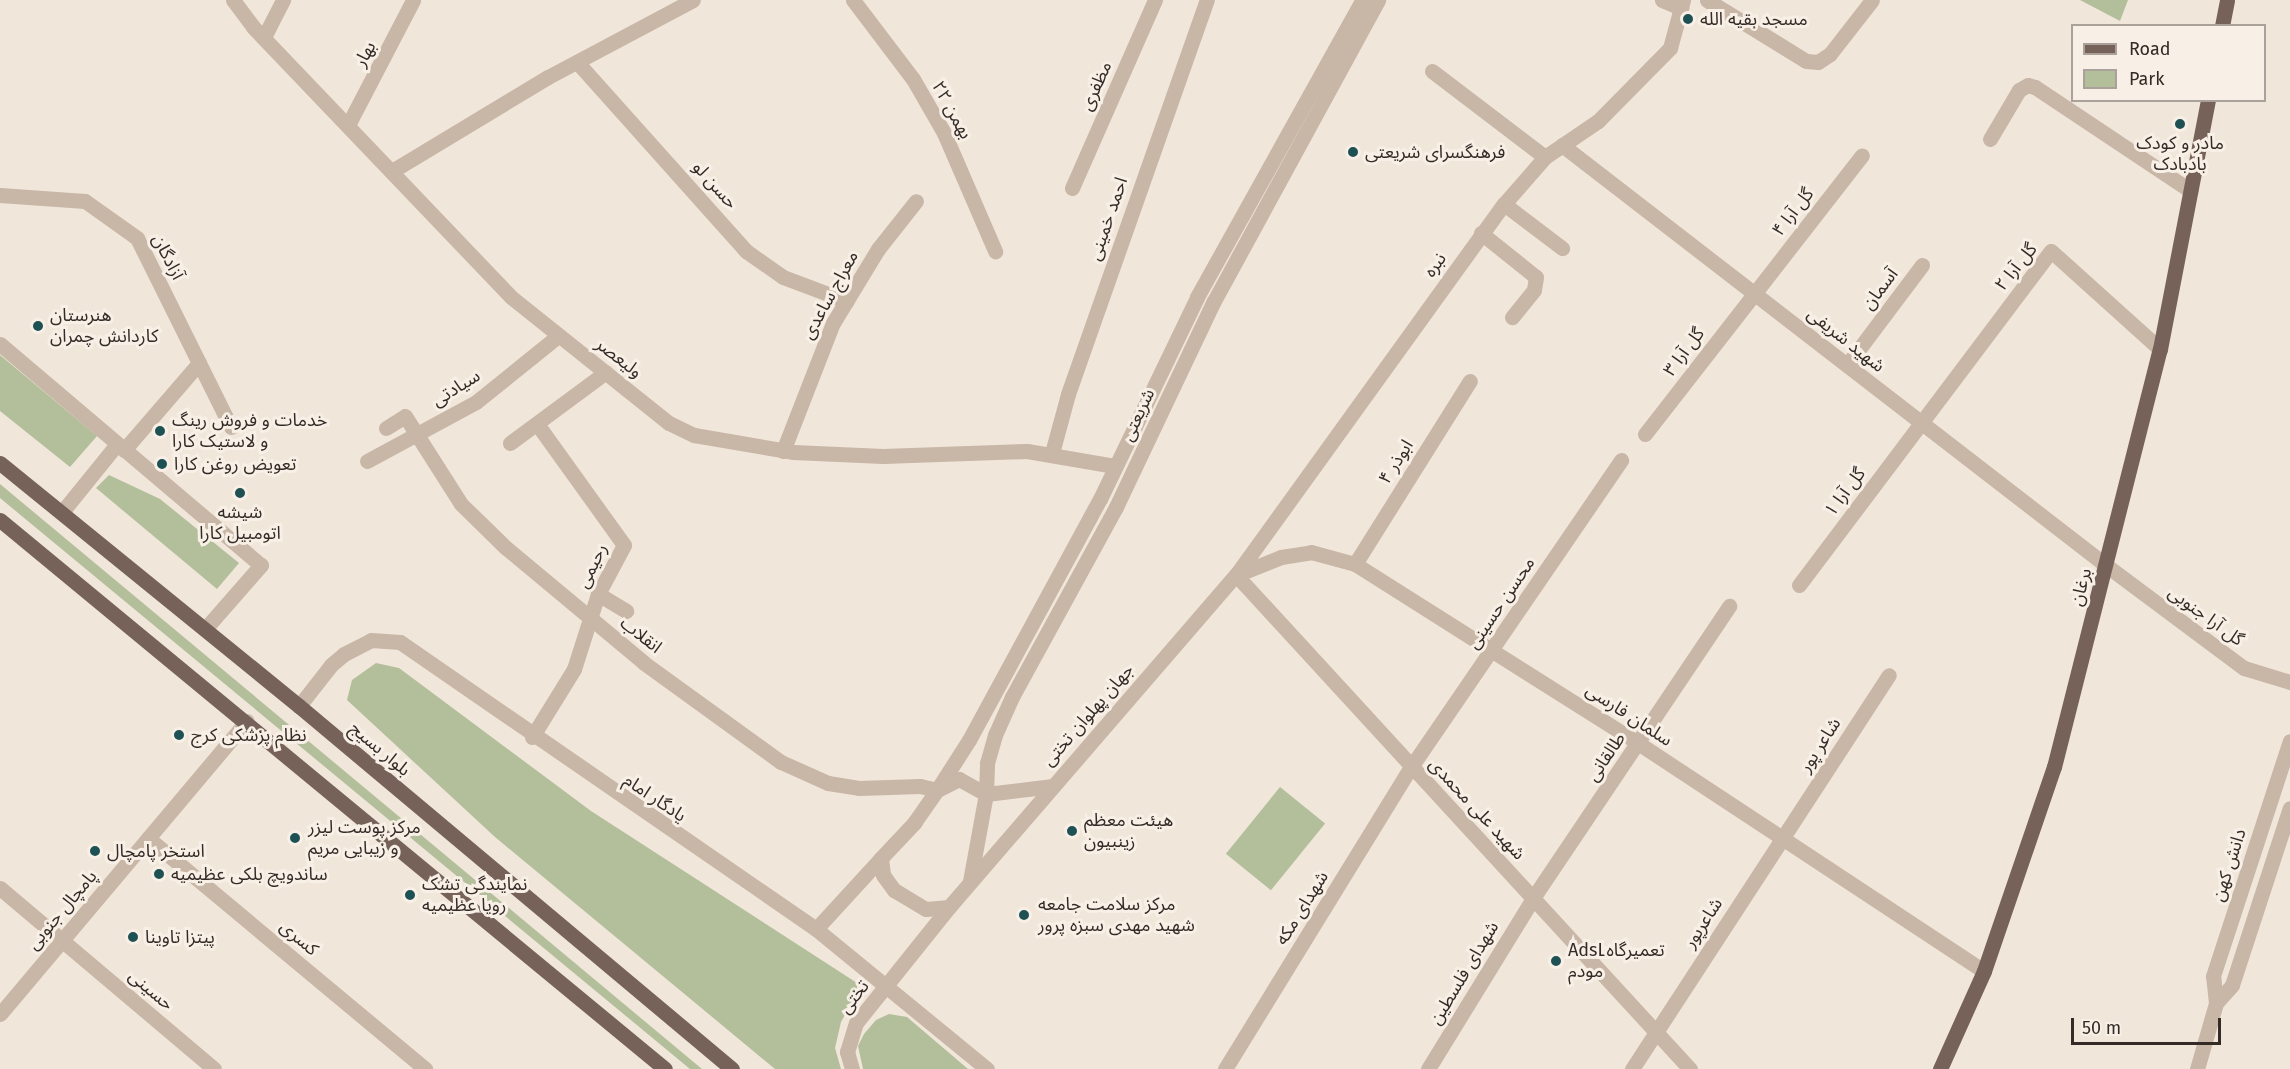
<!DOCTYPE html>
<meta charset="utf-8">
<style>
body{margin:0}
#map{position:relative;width:2290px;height:1069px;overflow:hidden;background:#f0e6da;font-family:"Fira Sans","Noto Sans Arabic",sans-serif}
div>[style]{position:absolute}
.green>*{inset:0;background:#b3bf9b;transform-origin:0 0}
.minor>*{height:15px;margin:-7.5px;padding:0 7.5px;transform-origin:7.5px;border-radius:7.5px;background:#c8b6a7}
.major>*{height:15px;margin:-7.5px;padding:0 7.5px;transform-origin:7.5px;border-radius:7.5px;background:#766259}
.dots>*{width:16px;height:16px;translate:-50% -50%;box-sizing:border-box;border:3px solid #f8f0e6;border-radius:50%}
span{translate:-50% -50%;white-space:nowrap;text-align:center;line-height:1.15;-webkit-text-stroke:6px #f8f0e6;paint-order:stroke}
.poi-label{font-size:18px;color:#342b27}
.left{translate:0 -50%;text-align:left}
.street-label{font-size:18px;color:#342b27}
.legend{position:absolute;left:2071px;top:24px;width:195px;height:78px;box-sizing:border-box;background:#f8f0e6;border:2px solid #aaa19a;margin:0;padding:8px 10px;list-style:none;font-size:18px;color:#342b27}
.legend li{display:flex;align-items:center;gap:12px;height:30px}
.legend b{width:30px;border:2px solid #aaa19a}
.scale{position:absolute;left:2071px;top:1018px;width:150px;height:27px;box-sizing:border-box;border:3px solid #342b27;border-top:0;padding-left:8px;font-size:18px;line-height:21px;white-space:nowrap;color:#342b27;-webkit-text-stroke:4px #f8f0e6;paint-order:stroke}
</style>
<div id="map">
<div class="green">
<div style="clip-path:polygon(2080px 0,2128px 0,2120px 21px)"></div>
<div style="clip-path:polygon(0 355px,97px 436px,70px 467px,0 411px)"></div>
<div style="clip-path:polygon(109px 475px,160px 499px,239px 563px,217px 589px,96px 488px)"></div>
<div style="clip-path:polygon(0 484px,702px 1069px,690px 1069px,0 498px)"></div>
<div style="clip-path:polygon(376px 663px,399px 668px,591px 811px,857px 983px,857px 993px,841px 1022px,835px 1048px,841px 1069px,775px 1069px,495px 837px,347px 700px,352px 680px)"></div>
<div style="left:1280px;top:787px;width:58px;height:86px;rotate:39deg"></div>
<div style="clip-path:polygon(889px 1014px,907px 1017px,968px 1069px,863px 1069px,858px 1046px,864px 1034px,876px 1020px)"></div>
</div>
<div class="minor">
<div style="left:233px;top:0;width:34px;rotate:53deg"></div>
<div style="left:253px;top:27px;width:373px;rotate:46.3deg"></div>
<div style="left:511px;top:297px;width:202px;rotate:38.6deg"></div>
<div style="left:669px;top:423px;width:28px;rotate:26deg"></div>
<div style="left:694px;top:435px;width:100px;rotate:9.7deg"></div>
<div style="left:793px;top:452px;width:90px;rotate:2.5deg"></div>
<div style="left:883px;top:456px;width:144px;rotate:-2deg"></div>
<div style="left:1027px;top:451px;width:89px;rotate:9.7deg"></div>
<div style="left:853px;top:0;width:99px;rotate:52.8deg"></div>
<div style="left:913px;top:79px;width:62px;rotate:60.1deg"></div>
<div style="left:944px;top:133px;width:129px;rotate:66.6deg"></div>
<div style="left:1662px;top:0;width:21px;rotate:23deg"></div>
<div style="left:1707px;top:0;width:116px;rotate:31.6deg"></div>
<div style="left:1806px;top:61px;width:12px;rotate:5deg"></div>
<div style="left:1818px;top:62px;width:14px;rotate:-34deg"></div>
<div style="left:1830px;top:54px;width:68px;rotate:-52.1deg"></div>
<div style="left:264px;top:37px;width:42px;rotate:-62.8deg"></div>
<div style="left:577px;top:62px;width:254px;rotate:48.2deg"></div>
<div style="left:746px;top:251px;width:45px;rotate:35.1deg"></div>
<div style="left:783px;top:277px;width:68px;rotate:20.6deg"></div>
<div style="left:1432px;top:71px;width:142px;rotate:37.3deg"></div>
<div style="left:348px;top:125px;width:141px;rotate:-62.5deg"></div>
<div style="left:1990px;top:139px;width:57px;rotate:-59.4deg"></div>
<div style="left:2019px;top:90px;width:10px;rotate:-29deg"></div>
<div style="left:2028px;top:85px;width:7px;rotate:16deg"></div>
<div style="left:2035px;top:87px;width:187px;rotate:33.7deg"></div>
<div style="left:1562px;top:145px;width:689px;rotate:37.69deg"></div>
<div style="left:2107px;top:566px;width:171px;rotate:36.7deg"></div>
<div style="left:2244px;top:668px;width:48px;rotate:16.9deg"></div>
<div style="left:392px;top:171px;width:182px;rotate:-31.1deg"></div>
<div style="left:548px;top:77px;width:164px;rotate:-28deg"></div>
<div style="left:1072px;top:188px;width:206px;rotate:-66.2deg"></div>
<div style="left:0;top:195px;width:85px;rotate:4deg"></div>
<div style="left:85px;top:201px;width:64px;rotate:35.4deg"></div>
<div style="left:137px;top:238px;width:211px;rotate:63.6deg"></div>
<div style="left:1504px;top:204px;width:73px;rotate:37.2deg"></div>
<div style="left:1481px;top:233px;width:70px;rotate:38.7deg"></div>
<div style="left:1536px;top:277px;width:13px;rotate:99deg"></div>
<div style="left:1534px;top:290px;width:35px;rotate:129deg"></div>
<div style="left:0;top:344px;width:342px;rotate:40.3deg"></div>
<div style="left:261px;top:565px;width:85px;rotate:131.2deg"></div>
<div style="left:1847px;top:365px;width:125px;rotate:-53.1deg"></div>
<div style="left:386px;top:428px;width:22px;rotate:-32deg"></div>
<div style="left:405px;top:416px;width:104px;rotate:57.5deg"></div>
<div style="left:461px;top:504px;width:62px;rotate:44.3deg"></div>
<div style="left:505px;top:547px;width:181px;rotate:39.8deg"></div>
<div style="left:644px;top:663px;width:169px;rotate:35.9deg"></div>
<div style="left:781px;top:762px;width:51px;rotate:24.1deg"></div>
<div style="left:828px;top:783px;width:31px;rotate:9deg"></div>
<div style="left:859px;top:788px;width:61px;rotate:-1.9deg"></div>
<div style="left:920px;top:786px;width:17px;rotate:13deg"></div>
<div style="left:937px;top:790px;width:59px;rotate:-57.4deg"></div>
<div style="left:969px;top:740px;width:274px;rotate:-61.5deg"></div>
<div style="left:1100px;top:499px;width:224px;rotate:-64.3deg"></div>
<div style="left:1197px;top:297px;width:340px;rotate:-60.9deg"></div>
<div style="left:1645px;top:434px;width:353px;rotate:-52.1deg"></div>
<div style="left:510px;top:443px;width:119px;rotate:-36.5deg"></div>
<div style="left:124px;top:450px;width:115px;rotate:-49.2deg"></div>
<div style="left:783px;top:451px;width:137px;rotate:-68.7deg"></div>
<div style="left:833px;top:323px;width:87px;rotate:-58.7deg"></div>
<div style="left:878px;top:249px;width:61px;rotate:-51.6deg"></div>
<div style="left:1052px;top:453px;width:61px;rotate:-74.8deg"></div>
<div style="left:1068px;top:394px;width:418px;rotate:-70.6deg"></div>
<div style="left:367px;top:461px;width:124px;rotate:-28.4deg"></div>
<div style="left:476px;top:402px;width:105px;rotate:-38.8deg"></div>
<div style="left:62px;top:512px;width:87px;rotate:-51deg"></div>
<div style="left:1355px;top:564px;width:216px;rotate:-57.9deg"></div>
<div style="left:1236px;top:575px;width:48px;rotate:-21.8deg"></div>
<div style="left:1281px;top:557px;width:30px;rotate:-9deg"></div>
<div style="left:1311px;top:552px;width:46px;rotate:15.3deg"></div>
<div style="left:1355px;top:564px;width:335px;rotate:32.3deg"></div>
<div style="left:1638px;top:743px;width:414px;rotate:33.4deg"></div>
<div style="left:1236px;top:575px;width:671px;rotate:47.42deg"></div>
<div style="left:1799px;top:585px;width:418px;rotate:-53deg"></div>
<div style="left:2051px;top:251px;width:147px;rotate:42deg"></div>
<div style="left:598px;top:594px;width:33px;rotate:31deg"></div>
<div style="left:299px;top:706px;width:52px;rotate:-52deg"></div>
<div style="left:331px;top:665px;width:17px;rotate:-40deg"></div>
<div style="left:344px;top:654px;width:30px;rotate:-27deg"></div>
<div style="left:371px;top:640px;width:29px;rotate:4deg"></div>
<div style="left:400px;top:642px;width:505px;rotate:34.6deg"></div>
<div style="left:816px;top:929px;width:221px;rotate:39.3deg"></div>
<div style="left:532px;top:737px;width:80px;rotate:-58.3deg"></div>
<div style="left:574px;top:669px;width:79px;rotate:-72.3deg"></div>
<div style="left:598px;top:594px;width:55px;rotate:-62deg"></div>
<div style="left:624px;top:545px;width:149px;rotate:-125.7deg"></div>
<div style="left:1053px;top:786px;width:67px;rotate:173.2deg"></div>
<div style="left:986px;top:794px;width:31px;rotate:-88deg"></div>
<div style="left:987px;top:763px;width:29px;rotate:-74deg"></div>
<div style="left:995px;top:735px;width:42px;rotate:-65.9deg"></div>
<div style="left:1012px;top:697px;width:217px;rotate:-61.3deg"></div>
<div style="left:1116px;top:507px;width:228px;rotate:-64.6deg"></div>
<div style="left:1214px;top:301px;width:343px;rotate:-61.4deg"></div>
<div style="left:148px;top:838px;width:361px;rotate:39.8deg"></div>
<div style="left:970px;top:881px;width:88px;rotate:-79.6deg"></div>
<div style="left:986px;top:794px;width:31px;rotate:-151deg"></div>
<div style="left:959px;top:779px;width:25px;rotate:153deg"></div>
<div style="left:937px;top:790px;width:39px;rotate:125deg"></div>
<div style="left:915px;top:822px;width:50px;rotate:133.4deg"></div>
<div style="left:881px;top:858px;width:17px;rotate:83deg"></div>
<div style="left:883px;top:875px;width:19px;rotate:54deg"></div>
<div style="left:894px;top:890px;width:37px;rotate:31deg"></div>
<div style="left:926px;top:909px;width:23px;rotate:-5deg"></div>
<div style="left:949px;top:907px;width:439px;rotate:-49.2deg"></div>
<div style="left:1236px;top:575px;width:458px;rotate:-54.2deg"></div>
<div style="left:1504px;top:204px;width:62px;rotate:-48.9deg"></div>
<div style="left:1545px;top:157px;width:64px;rotate:-34.2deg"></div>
<div style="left:1598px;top:121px;width:103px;rotate:-45.4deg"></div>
<div style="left:1670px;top:48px;width:50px;rotate:-74.8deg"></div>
<div style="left:0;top:888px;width:280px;rotate:40.2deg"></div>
<div style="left:816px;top:929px;width:96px;rotate:-47.5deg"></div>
<div style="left:2216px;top:1003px;width:24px;rotate:-48deg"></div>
<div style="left:2232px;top:985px;width:186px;rotate:-71.9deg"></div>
<div style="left:0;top:1014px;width:383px;rotate:-49.9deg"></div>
<div style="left:852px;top:1069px;width:18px;rotate:-106deg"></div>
<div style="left:847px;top:1052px;width:30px;rotate:-73deg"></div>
<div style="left:856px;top:1023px;width:149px;rotate:-51.3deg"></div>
<div style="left:1225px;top:1069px;width:355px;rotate:-58.4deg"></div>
<div style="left:1411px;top:767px;width:372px;rotate:-55.6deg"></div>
<div style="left:1428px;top:1069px;width:201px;rotate:-58.4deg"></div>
<div style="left:1533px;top:898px;width:352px;rotate:-56.1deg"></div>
<div style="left:1632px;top:1069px;width:470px;rotate:-56.9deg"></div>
<div style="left:2197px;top:1069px;width:69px;rotate:-73.9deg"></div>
<div style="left:2216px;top:1003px;width:27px;rotate:-96deg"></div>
<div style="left:2213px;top:976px;width:247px;rotate:-71.9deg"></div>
</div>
<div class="major">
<div style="left:2222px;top:26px;width:26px;rotate:-79deg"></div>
<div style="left:0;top:463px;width:385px;rotate:39.1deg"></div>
<div style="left:299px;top:706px;width:565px;rotate:39.97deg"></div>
<div style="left:0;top:520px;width:862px;rotate:39.54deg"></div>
<div style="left:1940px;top:1069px;width:107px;rotate:-65.8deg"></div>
<div style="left:1984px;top:971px;width:216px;rotate:-71.1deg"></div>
<div style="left:2054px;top:767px;width:431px;rotate:-75.8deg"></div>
<div style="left:2160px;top:349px;width:254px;rotate:-79.1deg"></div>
</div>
<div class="dots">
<div style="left:1688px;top:19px;background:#1e5154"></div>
<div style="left:2180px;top:124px;background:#1e5154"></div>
<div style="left:1353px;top:152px;background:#1e5154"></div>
<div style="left:38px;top:326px;background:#1e5154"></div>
<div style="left:160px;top:431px;background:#1e5154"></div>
<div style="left:162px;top:464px;background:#1e5154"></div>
<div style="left:240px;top:493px;background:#1e5154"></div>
<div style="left:179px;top:735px;background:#1e5154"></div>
<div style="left:1072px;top:831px;background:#1e5154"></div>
<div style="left:295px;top:838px;background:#1e5154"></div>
<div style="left:95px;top:851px;background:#1e5154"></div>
<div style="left:159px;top:874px;background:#1e5154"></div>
<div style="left:410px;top:895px;background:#1e5154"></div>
<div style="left:1024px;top:915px;background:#1e5154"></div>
<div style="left:133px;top:937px;background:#1e5154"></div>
<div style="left:1556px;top:961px;background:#1e5154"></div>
</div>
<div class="poi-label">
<span class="left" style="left:1700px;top:19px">مسجد بقیه الله</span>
<span style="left:2180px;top:154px">مادر و کودک<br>بادبادک</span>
<span class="left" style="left:1365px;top:152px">فرهنگسرای شریعتی</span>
<span class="left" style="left:50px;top:326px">هنرستان<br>کاردانش چمران</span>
<span class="left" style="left:172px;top:431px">خدمات و فروش رینگ<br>و لاستیک کارا</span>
<span class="left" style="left:174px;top:464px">تعویض روغن کارا</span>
<span style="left:240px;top:523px">شیشه<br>اتومبیل کارا</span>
<span class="left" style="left:191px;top:735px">نظام پزشکی کرج</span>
<span class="left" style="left:1084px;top:831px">هیئت معظم<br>زینبیون</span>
<span class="left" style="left:308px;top:838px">مرکز پوست لیزر<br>و زیبایی مریم</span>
<span class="left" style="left:107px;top:851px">استخر پامچال</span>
<span class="left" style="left:171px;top:874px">ساندویچ بلکی عظیمیه</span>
<span class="left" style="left:422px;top:895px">نمایندگی تشک<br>رویا عظیمیه</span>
<span class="left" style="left:1038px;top:915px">مرکز سلامت جامعه<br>شهید مهدی سبزه پرور</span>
<span class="left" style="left:145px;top:937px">پیتزا تاوینا</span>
<span class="left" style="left:1568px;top:961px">AdsLتعمیرگاه<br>مودم</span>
</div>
<div class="street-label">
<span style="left:365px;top:54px;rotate:-61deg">بهار</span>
<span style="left:1096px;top:86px;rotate:-66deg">مظفری</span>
<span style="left:952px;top:110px;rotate:61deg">۲۲ بهمن</span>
<span style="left:715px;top:185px;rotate:48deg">حسن لو</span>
<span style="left:1793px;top:212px;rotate:-52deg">گل آرا ۴</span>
<span style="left:1108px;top:219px;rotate:-71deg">احمد خمینی</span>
<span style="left:168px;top:257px;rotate:63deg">آزادگان</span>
<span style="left:1435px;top:265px;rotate:-55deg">نبره</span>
<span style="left:2016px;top:267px;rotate:-51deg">گل آرا ۲</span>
<span style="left:1880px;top:289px;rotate:-53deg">آسمان</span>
<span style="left:830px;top:295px;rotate:-61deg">معراج ساعدی</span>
<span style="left:1846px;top:340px;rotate:38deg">شهید شریفی</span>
<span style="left:1684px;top:352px;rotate:-53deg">گل آرا ۳</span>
<span style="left:619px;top:358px;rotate:38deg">ولیعصر</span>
<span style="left:456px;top:388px;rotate:-32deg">سیادتی</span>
<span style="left:1138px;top:415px;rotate:-65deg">شریعتی</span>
<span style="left:1396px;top:462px;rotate:-58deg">ابوذر ۴</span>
<span style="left:1845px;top:492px;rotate:-53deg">گل آرا ۱</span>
<span style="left:592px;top:566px;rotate:-64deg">رحیمی</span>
<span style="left:2081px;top:587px;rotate:-75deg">برغان</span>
<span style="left:1501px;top:603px;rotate:-56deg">محسن حسینی</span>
<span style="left:2206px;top:616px;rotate:36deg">گل آرا جنوبی</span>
<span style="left:641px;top:635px;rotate:38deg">انقلاب</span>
<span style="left:1088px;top:715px;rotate:-49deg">جهان پهلوان تختی</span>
<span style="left:1629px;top:715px;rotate:33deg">سلمان فارسی</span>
<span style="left:1820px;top:745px;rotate:-57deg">شاعر پور</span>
<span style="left:380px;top:749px;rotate:40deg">بلوار بسیج</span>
<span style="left:1606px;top:757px;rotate:-56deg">طالقانی</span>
<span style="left:655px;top:798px;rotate:34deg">یادگار امام</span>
<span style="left:1477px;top:809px;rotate:47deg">شهید علی محمدی</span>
<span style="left:2229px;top:865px;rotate:-72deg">دانش کهن</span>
<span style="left:1302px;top:908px;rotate:-58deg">شهدای مکه</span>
<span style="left:62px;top:910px;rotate:-50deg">پامچال جنوبی</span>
<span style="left:1703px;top:923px;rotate:-57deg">شاعرپور</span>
<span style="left:299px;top:938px;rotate:40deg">کسری</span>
<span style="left:1464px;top:973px;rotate:-59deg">شهدای فلسطین</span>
<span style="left:151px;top:990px;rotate:40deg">حسینی</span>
<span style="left:854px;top:997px;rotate:-52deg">تختی</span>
</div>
<ul class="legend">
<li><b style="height:8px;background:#766259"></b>Road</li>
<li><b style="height:16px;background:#b3bf9b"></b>Park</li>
</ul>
<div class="scale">50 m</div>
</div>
